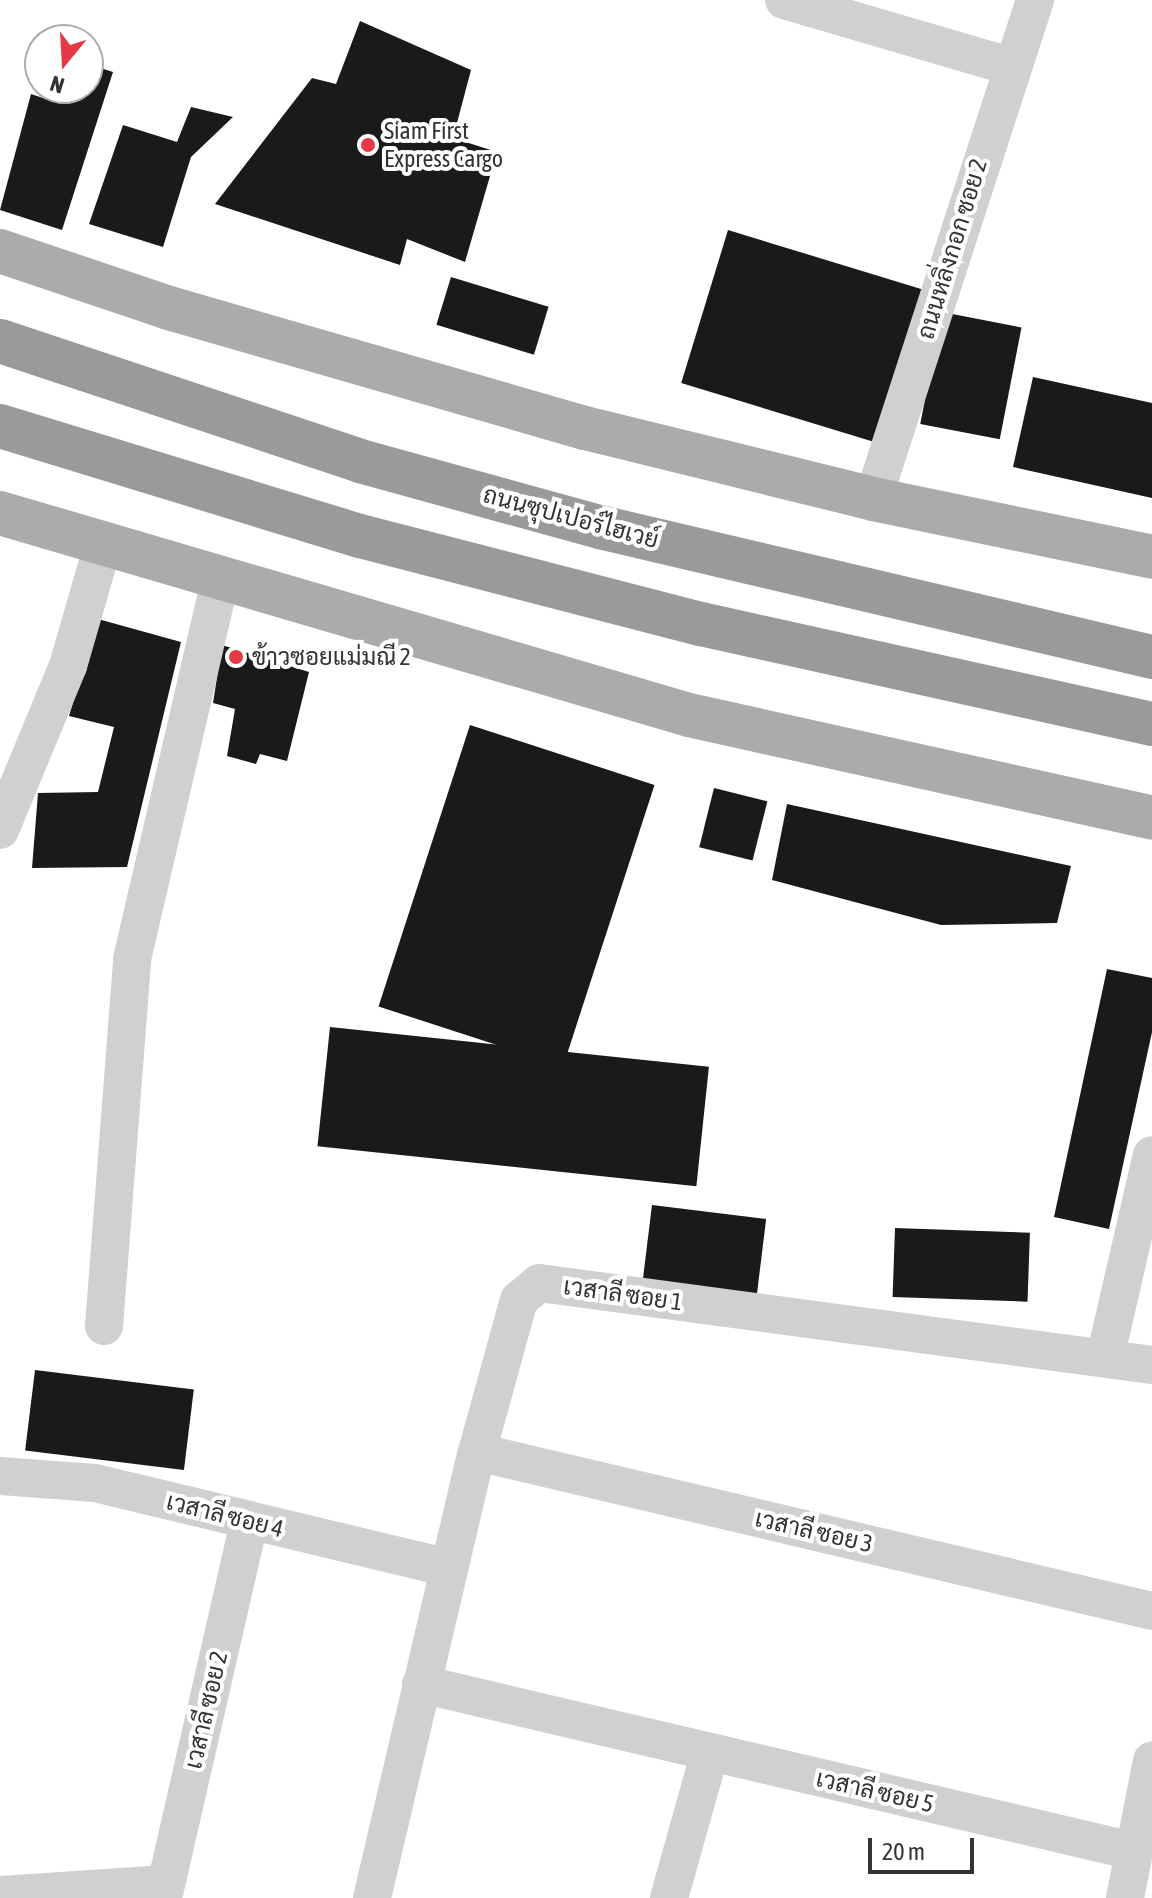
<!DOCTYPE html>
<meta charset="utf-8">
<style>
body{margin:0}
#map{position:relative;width:1152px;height:1898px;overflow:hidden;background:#fff;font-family:"Asap Condensed",Sarabun,sans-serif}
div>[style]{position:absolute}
.building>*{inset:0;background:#1a1a1a;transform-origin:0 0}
.minor>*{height:38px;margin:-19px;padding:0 19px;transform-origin:19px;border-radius:19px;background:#d0d0d0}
.major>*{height:44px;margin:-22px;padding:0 22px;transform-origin:22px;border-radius:22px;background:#ababab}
.highway>*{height:44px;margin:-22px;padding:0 22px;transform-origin:22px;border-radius:22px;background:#9a9a9a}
.dots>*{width:22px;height:22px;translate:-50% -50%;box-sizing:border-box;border:4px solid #fff;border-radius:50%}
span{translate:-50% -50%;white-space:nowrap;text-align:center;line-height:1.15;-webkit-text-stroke:8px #fff;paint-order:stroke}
.poi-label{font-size:24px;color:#333}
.left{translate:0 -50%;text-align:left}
.street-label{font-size:24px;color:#333}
.north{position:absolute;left:24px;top:24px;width:80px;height:80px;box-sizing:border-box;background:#fff;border:2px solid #adadad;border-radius:50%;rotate:198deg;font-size:22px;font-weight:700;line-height:32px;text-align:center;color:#333}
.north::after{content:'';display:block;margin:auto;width:28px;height:36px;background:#e63946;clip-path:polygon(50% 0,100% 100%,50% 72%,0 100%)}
.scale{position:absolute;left:868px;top:1838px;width:106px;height:36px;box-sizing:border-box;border:4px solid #333;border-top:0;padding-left:10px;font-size:24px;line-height:28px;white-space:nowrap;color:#333;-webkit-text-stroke:6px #fff;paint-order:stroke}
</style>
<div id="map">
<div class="building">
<div style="clip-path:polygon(360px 21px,471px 70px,453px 138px,497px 152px,465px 262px,407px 239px,400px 265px,215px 204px,312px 78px,336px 84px)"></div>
<div style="clip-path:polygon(88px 64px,113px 72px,62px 230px,0 210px,31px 94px,61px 104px,66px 88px,88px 88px)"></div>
<div style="clip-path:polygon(191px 107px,233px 117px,191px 157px,163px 247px,89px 224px,123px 125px,177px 142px)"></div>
<div style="left:728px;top:230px;width:207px;height:160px;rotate:17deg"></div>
<div style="left:451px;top:277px;width:102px;height:50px;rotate:17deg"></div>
<div style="left:942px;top:312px;width:81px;height:114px;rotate:11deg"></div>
<div style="clip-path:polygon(1033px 377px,1152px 403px,1152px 498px,1013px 467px)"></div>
<div style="clip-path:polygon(98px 619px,181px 642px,127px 867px,32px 868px,38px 793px,98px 792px,114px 727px,69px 716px)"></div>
<div style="clip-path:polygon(222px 645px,309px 672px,287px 761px,260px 754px,256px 764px,227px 756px,235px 709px,213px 703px)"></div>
<div style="left:470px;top:725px;width:194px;height:296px;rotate:18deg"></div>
<div style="left:714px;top:788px;width:55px;height:61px;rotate:14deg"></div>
<div style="clip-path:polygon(787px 804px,1071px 866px,1057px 923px,941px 925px,772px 880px)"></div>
<div style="clip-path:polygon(1107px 969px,1152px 978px,1152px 1032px,1109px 1229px,1054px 1217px)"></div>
<div style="left:330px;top:1027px;width:381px;height:120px;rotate:6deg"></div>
<div style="left:652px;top:1205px;width:115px;height:75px;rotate:7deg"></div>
<div style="left:895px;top:1228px;width:135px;height:69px;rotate:2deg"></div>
<div style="left:35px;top:1370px;width:160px;height:81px;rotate:7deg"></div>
</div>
<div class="minor">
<div style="left:784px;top:0;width:234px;rotate:16.3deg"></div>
<div style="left:873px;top:499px;width:525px;rotate:-72.01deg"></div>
<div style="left:0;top:830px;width:178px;rotate:-67.5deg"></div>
<div style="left:68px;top:666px;width:126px;rotate:-73.9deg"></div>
<div style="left:104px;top:1326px;width:368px;rotate:-85.6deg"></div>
<div style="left:132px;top:959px;width:387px;rotate:-76.9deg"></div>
<div style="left:1105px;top:1358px;width:208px;rotate:-77deg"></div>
<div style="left:477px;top:1452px;width:693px;rotate:13.25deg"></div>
<div style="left:0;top:1476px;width:95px;rotate:4.2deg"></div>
<div style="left:95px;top:1483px;width:363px;rotate:13.5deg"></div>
<div style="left:421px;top:1684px;width:731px;rotate:13.2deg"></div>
<div style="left:0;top:1895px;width:166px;rotate:-3.8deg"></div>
<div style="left:163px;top:1898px;width:387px;rotate:-77.1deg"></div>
<div style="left:372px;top:1898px;width:458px;rotate:-76.8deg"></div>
<div style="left:477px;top:1452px;width:158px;rotate:-74.6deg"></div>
<div style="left:519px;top:1300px;width:26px;rotate:-40deg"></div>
<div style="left:539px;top:1283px;width:618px;rotate:7.62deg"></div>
<div style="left:669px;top:1898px;width:152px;rotate:-74.3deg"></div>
<div style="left:1125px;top:1898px;width:140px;rotate:-78.9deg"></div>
</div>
<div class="major">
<div style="left:0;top:251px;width:178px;rotate:18.6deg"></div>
<div style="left:169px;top:308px;width:433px;rotate:16.1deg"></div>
<div style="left:585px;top:428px;width:297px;rotate:13.8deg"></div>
<div style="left:873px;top:499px;width:285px;rotate:11.7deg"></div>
<div style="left:0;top:513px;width:718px;rotate:16.34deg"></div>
<div style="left:689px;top:715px;width:474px;rotate:12.5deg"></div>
</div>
<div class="highway">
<div style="left:0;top:341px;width:379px;rotate:18.4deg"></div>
<div style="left:360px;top:461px;width:249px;rotate:15.4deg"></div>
<div style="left:600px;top:527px;width:567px;rotate:13.25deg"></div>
<div style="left:0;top:426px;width:376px;rotate:17deg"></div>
<div style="left:360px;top:536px;width:352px;rotate:14.5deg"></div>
<div style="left:701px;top:624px;width:462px;rotate:12.5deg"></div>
</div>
<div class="dots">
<div style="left:368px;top:145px;background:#e63946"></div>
<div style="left:236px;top:657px;background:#e63946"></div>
</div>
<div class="poi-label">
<span class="left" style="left:384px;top:145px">Siam First<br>Express Cargo</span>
<span class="left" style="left:252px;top:657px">ข้าวซอยแม่มณี 2</span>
</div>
<div class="street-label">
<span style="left:952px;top:249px;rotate:-73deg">ถนนหลิ่งกอก ซอย 2</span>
<span style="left:571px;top:517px;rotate:15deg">ถนนซุปเปอร์ไฮเวย์</span>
<span style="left:623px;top:1294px;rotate:8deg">เวสาลี ซอย 1</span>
<span style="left:225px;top:1515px;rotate:14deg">เวสาลี ซอย 4</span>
<span style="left:814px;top:1531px;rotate:13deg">เวสาลี ซอย 3</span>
<span style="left:206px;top:1710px;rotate:-77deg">เวสาลี ซอย 2</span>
<span style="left:875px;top:1791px;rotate:13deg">เวสาลี ซอย 5</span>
</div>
<div class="north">N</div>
<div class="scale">20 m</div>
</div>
